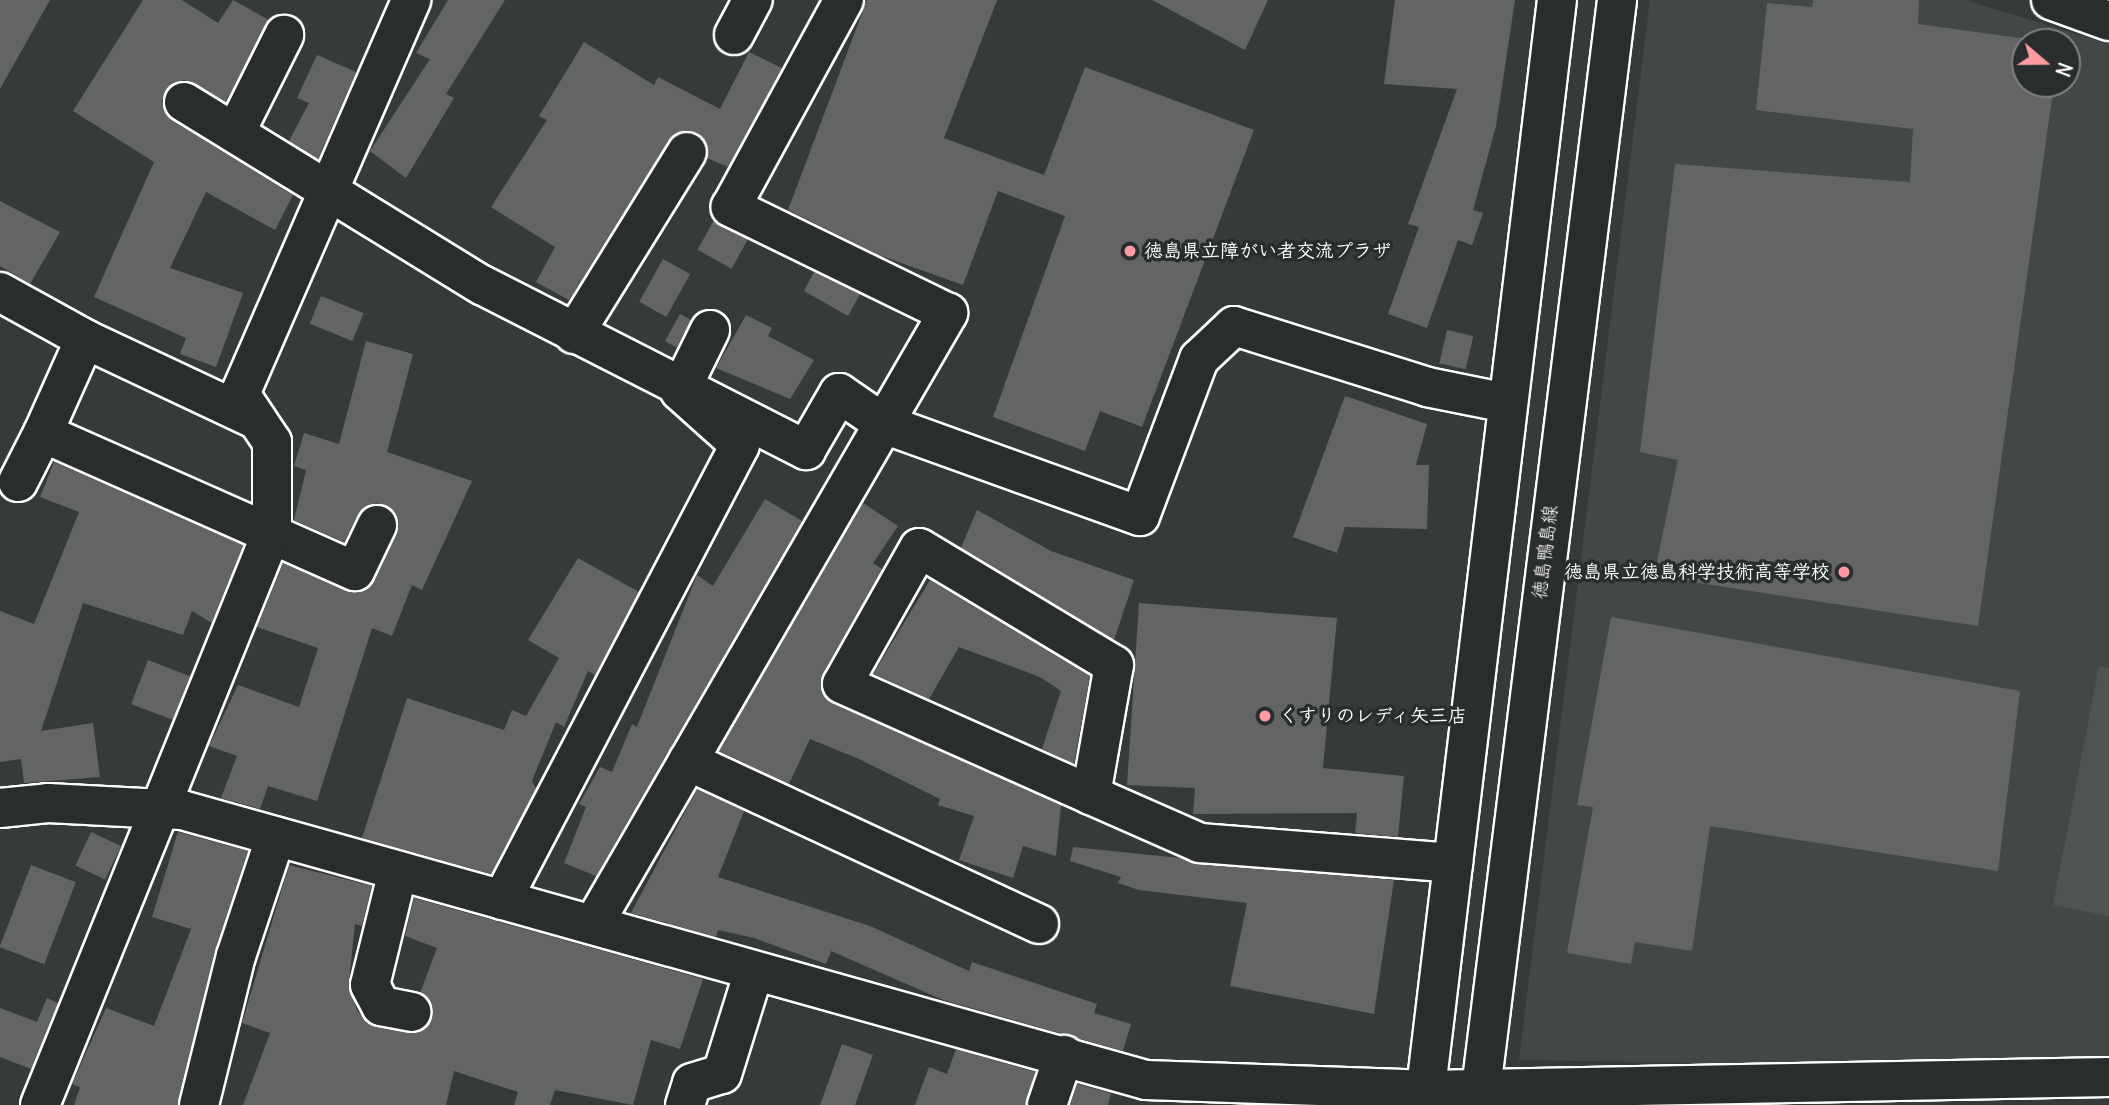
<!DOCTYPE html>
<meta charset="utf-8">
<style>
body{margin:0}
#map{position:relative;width:2109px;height:1105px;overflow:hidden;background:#373a3b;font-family:Delius,"Klee One",sans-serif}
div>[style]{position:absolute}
.built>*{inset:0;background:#444748}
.green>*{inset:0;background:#505354}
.building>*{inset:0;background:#636465;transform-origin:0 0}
.roads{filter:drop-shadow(2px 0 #fff) drop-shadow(-2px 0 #fff) drop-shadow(0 2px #fff) drop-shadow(0 -2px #fff)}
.street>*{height:38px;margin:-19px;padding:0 19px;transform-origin:19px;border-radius:19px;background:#2a2d2e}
.primary>*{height:38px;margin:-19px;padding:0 19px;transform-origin:19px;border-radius:19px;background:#2a2d2e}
.dots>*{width:19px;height:19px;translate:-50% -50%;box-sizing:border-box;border:4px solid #2a2d2e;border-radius:50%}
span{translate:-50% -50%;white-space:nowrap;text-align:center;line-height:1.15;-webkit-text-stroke:7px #2a2d2e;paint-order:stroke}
.poi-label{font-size:19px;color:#fff;font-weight:700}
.left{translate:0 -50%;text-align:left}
.right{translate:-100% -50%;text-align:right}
.street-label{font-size:19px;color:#fff}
.north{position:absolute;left:2011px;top:28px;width:70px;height:70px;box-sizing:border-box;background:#2a2d2e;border:2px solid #7f8182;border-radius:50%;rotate:110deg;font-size:19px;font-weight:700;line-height:28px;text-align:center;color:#fff}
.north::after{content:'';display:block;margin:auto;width:24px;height:32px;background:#ff9aa2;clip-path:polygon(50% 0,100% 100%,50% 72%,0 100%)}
</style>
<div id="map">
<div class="built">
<div style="clip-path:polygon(evenodd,1650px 0,1965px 0,2109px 44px,2109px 1070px,1519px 1060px,1650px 0,2025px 42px,2067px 42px,2067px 84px,2025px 84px,2025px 42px)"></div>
</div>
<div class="green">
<div style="clip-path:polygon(2099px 666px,2109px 668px,2109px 916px,2053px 905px)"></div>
</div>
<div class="building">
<div style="clip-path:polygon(0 0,50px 0,0 89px)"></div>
<div style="clip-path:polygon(143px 0,182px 0,218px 23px,233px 0,269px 20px,226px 102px,184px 80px,173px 83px,162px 101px,173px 121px,293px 195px,275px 230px,206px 192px,170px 268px,243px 293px,216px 367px,180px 354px,186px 338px,94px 297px,154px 162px,73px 111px)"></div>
<div style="clip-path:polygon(448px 0,505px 0,446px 94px,454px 98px,406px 178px,370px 151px,430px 59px,416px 53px)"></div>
<div style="clip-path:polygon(867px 0,997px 0,944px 138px,1044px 175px,1085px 67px,1254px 130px,1142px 427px,1100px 411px,1085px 451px,993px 417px,1065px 216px,998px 191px,963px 285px,879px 255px,788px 210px)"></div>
<div style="clip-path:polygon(1152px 0,1268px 0,1245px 50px)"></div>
<div style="clip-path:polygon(1395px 0,1515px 0,1496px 126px,1473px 210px,1483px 213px,1472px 245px,1458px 240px,1427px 328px,1388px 314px,1419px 227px,1408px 224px,1457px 89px,1384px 84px)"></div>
<div style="clip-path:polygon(1813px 0,1919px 0,1918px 24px,2049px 42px,2025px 42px,2025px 84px,2054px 84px,1978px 626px,1654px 576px,1678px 460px,1640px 452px,1675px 164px,1910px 182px,1913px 129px,1756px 110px,1767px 3px,1812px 7px)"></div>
<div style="clip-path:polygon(584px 42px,654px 85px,658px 77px,720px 109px,749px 52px,782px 68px,728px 167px,707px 158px,698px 133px,687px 130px,669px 140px,569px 300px,536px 282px,555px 247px,491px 207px,547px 120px,539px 116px)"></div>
<div style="clip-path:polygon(317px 55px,356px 72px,318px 159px,289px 141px,309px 103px,297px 98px)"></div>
<div style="clip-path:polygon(0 201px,60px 232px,30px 284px,0 266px)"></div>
<div style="left:714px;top:220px;width:39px;height:34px;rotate:29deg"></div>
<div style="left:663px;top:259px;width:31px;height:49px;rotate:29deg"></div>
<div style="clip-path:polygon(814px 272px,860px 294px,848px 316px,804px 291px)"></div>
<div style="left:321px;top:296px;width:46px;height:30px;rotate:22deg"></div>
<div style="left:680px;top:314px;width:13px;height:31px;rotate:29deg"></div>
<div style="clip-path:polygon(746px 315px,772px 328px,768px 336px,814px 360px,790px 399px,716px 368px)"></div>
<div style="left:1447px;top:330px;width:27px;height:34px;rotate:13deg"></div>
<div style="clip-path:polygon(366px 341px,413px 354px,387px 452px,472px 481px,422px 590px,412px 585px,392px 636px,372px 628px,317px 801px,268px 786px,260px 809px,221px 798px,237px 756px,209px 746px,238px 685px,299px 707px,318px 648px,257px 627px,283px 563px,358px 593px,374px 581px,397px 534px,395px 512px,376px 503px,358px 515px,344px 542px,294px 520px,306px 470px,294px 466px,304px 433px,339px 444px)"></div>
<div style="clip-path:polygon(1345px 396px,1427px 424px,1416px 465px,1429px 465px,1427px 529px,1345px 527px,1337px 553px,1293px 537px)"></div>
<div style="clip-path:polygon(54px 462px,243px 545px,212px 623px,192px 611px,183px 635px,83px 603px,41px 731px,93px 723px,100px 777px,24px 783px,21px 759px,0 762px,0 611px,34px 624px,79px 512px,40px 497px)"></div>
<div style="clip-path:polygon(765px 499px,802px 521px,596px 876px,564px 863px,586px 807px,579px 804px,600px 767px,612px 772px,632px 724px,637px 727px,697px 575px,713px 586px)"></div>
<div style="clip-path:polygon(863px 503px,898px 526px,873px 563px,882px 569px,823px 673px,824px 696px,1061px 805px,1056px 856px,1023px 846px,1013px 878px,959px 860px,974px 816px,938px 805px,940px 799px,859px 759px,810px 739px,789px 784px,719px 751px)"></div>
<div style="clip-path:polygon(977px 510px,1051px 551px,1134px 580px,1114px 640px,961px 548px)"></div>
<div style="clip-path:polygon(578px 558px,639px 592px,595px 675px,588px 671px,564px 727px,556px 722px,532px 781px,536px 789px,491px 874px,362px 838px,407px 698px,504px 730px,512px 710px,526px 716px,559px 658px,528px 640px)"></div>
<div style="clip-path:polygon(930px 580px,1090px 676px,1074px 764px,1042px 749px,1061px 691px,1040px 677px,959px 647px,929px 699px,873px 674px)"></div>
<div style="clip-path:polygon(1139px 603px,1337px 618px,1323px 768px,1404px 776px,1398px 837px,1355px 833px,1357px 813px,1193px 814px,1195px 788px,1127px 785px)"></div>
<div style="clip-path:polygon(1611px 617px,2020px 691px,1998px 871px,1710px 826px,1692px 951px,1635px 942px,1631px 964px,1567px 953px,1593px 807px,1577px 805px)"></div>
<div style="left:148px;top:660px;width:45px;height:47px;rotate:21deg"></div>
<div style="clip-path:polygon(697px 789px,744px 811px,718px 877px,870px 926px,969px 971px,972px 962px,1097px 1004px,1094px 1013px,1131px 1024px,1123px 1051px,943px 1000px,831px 951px,826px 964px,754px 938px,718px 930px,716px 937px,631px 913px)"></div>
<div style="left:91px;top:832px;width:33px;height:37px;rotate:25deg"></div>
<div style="clip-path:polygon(178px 832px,248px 851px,215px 951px,178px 1105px,74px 1105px,80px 1087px,72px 1084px,106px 1008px,154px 1026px,191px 929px,152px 917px)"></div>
<div style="clip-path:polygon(1073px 847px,1394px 880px,1374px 1014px,1230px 986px,1247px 903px,1139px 890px,1118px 883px,1121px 877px,1070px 861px)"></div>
<div style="left:31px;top:865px;width:48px;height:88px;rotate:21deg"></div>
<div style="clip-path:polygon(289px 865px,372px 886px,362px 926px,355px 924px,349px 981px,357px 1010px,368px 1024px,417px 1033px,432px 1017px,420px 993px,437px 948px,405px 936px,414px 898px,703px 979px,680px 1049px,651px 1040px,633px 1105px,555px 1090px,550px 1105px,514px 1105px,518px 1092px,454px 1071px,446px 1105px,243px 1105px,270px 1033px,242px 1023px)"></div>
<div style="clip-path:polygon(47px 998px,58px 1003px,31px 1069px,0 1057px,0 1008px,37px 1022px)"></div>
<div style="clip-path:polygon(842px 1044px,873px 1055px,855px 1105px,820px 1105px)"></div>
<div style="clip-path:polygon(956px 1049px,1035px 1072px,1026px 1105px,915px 1105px,929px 1067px,947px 1074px)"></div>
<div style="clip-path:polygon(1077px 1084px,1111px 1093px,1108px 1105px,1070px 1105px)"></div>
</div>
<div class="roads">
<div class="street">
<div style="left:2051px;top:0;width:62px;rotate:19.9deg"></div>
<div style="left:734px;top:35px;width:40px;rotate:-62deg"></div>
<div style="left:184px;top:102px;width:350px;rotate:31.6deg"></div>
<div style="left:482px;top:285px;width:364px;rotate:27deg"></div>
<div style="left:806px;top:450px;width:66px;rotate:-59.9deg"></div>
<div style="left:839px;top:393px;width:55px;rotate:34.6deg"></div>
<div style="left:884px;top:424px;width:272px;rotate:19.8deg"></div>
<div style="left:1140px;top:516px;width:168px;rotate:-69.4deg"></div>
<div style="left:1199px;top:359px;width:48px;rotate:-43.3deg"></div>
<div style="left:1234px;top:326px;width:202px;rotate:17.5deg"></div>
<div style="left:1427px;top:387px;width:82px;rotate:11.3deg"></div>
<div style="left:235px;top:133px;width:110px;rotate:-63.4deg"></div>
<div style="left:0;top:292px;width:97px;rotate:28.9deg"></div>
<div style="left:574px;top:334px;width:214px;rotate:-58.2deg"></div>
<div style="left:257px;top:420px;width:190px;rotate:-154.8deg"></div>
<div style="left:85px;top:339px;width:103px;rotate:114.1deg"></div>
<div style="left:43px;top:433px;width:341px;rotate:23.9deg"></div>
<div style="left:355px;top:571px;width:51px;rotate:-64.4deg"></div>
<div style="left:18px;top:482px;width:55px;rotate:-63deg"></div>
<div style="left:688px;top:761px;width:387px;rotate:24.9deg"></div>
<div style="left:1091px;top:795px;width:132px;rotate:-80deg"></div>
<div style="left:1114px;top:665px;width:227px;rotate:-149deg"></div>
<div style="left:919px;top:548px;width:156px;rotate:119.5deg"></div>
<div style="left:842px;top:684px;width:273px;rotate:24deg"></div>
<div style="left:1091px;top:795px;width:119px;rotate:23.8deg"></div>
<div style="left:1200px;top:843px;width:254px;rotate:4.5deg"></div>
<div style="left:0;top:808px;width:48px;rotate:-5.9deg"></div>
<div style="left:48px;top:803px;width:134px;rotate:3deg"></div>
<div style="left:182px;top:810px;width:1001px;rotate:15.65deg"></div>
<div style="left:1146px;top:1080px;width:280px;rotate:2deg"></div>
<div style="left:1426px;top:1090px;width:683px;rotate:-1.09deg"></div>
<div style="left:398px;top:871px;width:117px;rotate:103.8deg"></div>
<div style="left:370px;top:985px;width:24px;rotate:62deg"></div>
<div style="left:381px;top:1006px;width:31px;rotate:11deg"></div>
<div style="left:502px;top:900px;width:513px;rotate:-62.39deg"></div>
<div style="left:740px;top:445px;width:81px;rotate:-138deg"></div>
<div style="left:680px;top:391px;width:68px;rotate:-63.8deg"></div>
<div style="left:593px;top:925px;width:708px;rotate:-59.88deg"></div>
<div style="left:948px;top:313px;width:242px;rotate:-154deg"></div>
<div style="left:731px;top:207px;width:236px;rotate:-61.4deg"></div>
<div style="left:40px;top:1105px;width:618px;rotate:-67.96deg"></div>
<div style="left:272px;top:532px;width:90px;rotate:-90deg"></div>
<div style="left:272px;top:442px;width:58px;rotate:-123.7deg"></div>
<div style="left:240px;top:394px;width:430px;rotate:-66.5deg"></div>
<div style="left:199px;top:1105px;width:154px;rotate:-76.1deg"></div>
<div style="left:236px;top:956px;width:126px;rotate:-71.6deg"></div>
<div style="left:685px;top:1105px;width:23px;rotate:-72deg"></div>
<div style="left:692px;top:1083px;width:31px;rotate:-17deg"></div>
<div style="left:722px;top:1074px;width:108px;rotate:-72.7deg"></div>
<div style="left:1047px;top:1105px;width:53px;rotate:-71.2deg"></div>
</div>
<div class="primary">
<div style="left:1424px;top:1105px;width:1113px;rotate:-83.14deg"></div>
<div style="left:1479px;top:1105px;width:1114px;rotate:-82.88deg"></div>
</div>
</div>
<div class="dots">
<div style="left:1130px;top:251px;background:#ff9aa2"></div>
<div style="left:1844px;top:572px;background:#ff9aa2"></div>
<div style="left:1265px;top:716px;background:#ff9aa2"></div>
</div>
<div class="poi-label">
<span class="left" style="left:1144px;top:251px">徳島県立障がい者交流プラザ</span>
<span class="right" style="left:1830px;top:572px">徳島県立徳島科学技術高等学校</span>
<span class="left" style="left:1279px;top:716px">くすりのレディ矢三店</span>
</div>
<div class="street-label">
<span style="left:1545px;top:552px;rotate:-83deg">徳島鴨島線</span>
</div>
<div class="north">N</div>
</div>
